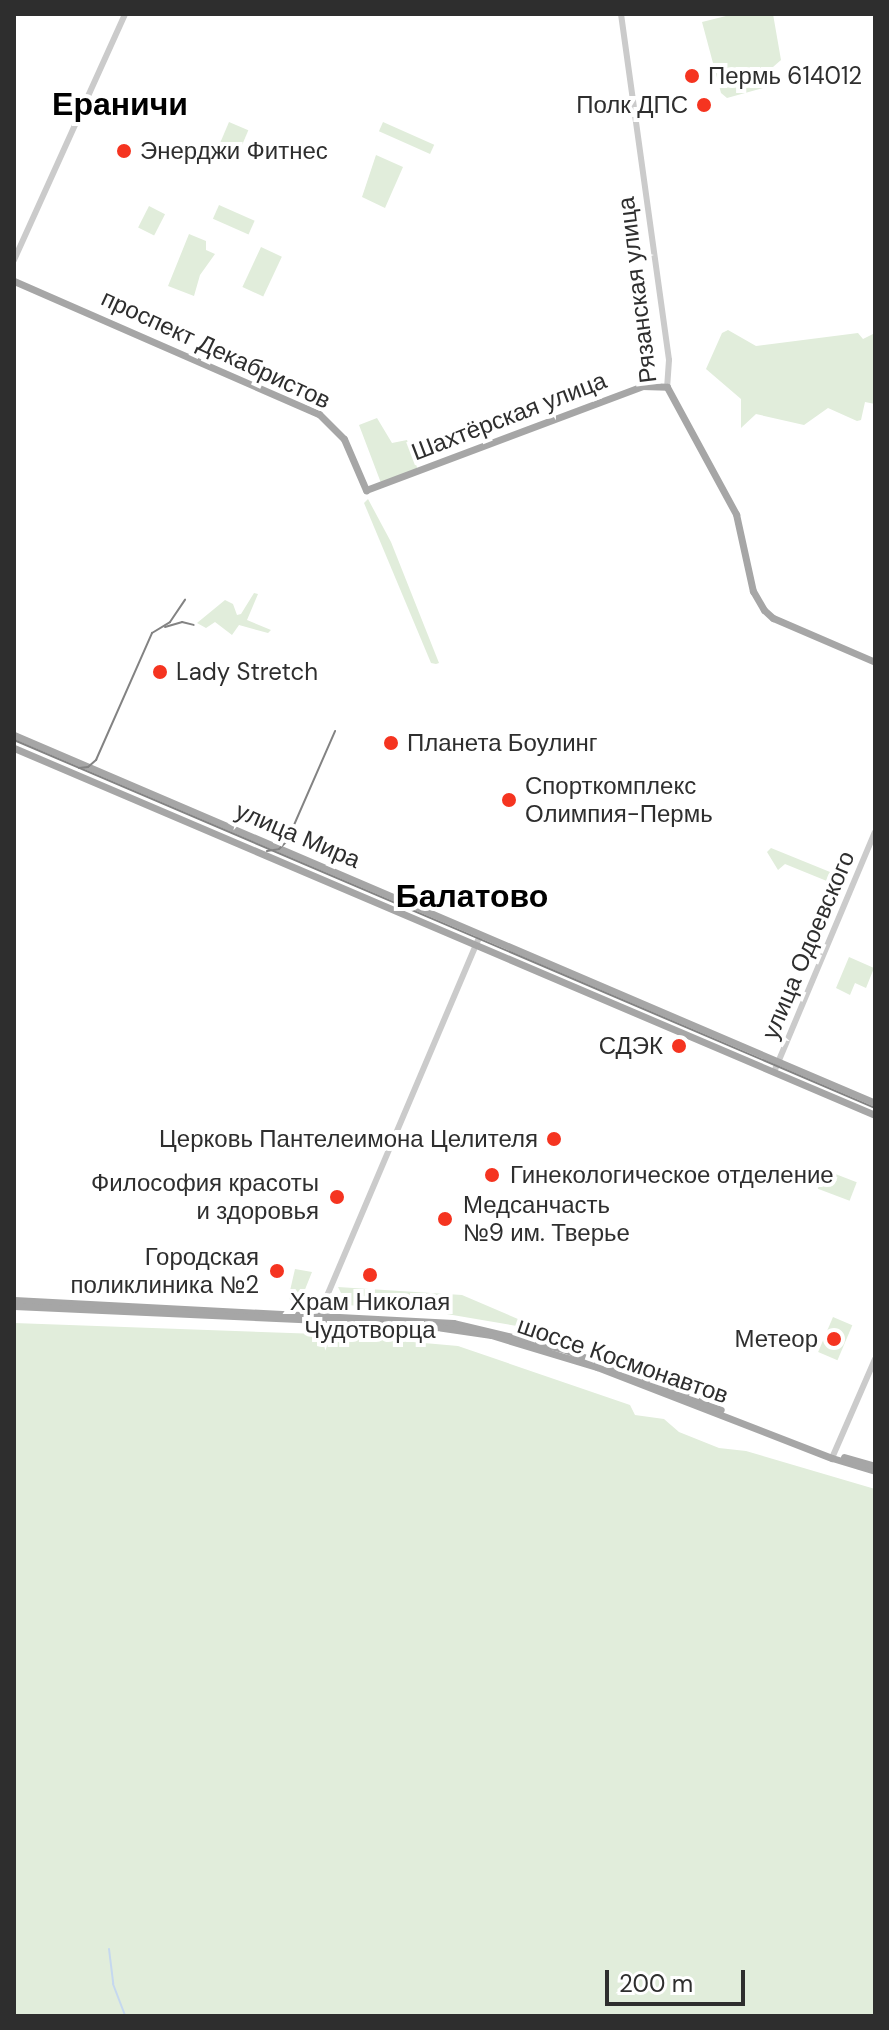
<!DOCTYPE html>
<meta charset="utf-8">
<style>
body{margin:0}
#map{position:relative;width:889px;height:2030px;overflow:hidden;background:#fff;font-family:"DM Sans",sans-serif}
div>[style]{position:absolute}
.green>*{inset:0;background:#e1eddb;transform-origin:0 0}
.stream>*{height:2px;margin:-1px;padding:0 1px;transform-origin:1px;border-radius:1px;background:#c5d8ef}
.minor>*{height:6px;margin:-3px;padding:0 3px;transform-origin:3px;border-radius:3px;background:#cbcbcb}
.major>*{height:7px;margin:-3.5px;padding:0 3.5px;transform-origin:3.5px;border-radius:3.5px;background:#a6a6a6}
.tram>*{height:2px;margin:-1px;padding:0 1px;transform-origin:1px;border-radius:1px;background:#838383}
.dots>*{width:22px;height:22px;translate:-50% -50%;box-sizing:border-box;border:4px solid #fff;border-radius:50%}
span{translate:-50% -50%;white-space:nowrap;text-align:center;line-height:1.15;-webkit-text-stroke:8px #fff;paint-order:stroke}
.poi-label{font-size:24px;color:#2e2e2e}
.left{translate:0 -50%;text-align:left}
.right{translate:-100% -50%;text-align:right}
.street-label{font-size:24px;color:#2e2e2e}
.district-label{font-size:32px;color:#000;font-weight:700}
.frame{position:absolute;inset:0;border:16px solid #2e2e2e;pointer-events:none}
.scale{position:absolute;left:605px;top:1970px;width:140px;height:36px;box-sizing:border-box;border:4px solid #2e2e2e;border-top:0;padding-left:10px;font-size:24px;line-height:28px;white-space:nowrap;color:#2e2e2e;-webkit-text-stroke:6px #fff;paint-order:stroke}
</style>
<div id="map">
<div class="green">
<div style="clip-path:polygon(734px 14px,773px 14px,781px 60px,773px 67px,777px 84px,727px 98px,721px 93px,702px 22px)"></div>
<div style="left:229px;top:122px;width:21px;height:26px;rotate:23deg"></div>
<div style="left:383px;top:122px;width:56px;height:10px;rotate:24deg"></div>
<div style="clip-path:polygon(376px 155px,403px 167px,385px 208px,362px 197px)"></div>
<div style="left:219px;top:205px;width:39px;height:15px;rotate:24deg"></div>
<div style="left:149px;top:206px;width:18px;height:24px;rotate:27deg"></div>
<div style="clip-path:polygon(189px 234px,206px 241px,206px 250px,215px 254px,200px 275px,194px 296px,168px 286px)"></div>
<div style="left:261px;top:247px;width:23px;height:44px;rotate:25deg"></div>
<div style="clip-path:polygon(728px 330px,756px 346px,858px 333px,863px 339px,875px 333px,875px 404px,865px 402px,861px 420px,857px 421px,828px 408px,804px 425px,756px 414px,741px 428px,741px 399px,706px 369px,722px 333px)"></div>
<div style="clip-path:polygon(377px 418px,392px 443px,407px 440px,418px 470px,381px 483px,359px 425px)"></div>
<div style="clip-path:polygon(368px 499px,391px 542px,439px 663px,436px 664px,431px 663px,364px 503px)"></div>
<div style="clip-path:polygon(254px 593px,258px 594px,247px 620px,271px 630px,268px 633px,239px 625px,232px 635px,215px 622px,206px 628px,197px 623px,225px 600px,233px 604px,237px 615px,241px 614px)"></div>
<div style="clip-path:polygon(771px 848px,835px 874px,848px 870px,851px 873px,844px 888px,785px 864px,778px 870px,767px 852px)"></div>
<div style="clip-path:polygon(849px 957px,874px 968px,866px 988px,855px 983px,850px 995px,836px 988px)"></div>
<div style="left:825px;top:1170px;width:34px;height:20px;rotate:21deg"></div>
<div style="clip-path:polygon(295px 1269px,312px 1272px,300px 1302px,290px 1300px,289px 1295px)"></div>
<div style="clip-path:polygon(338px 1287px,462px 1295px,546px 1331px,435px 1312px,347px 1305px)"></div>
<div style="left:833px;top:1317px;width:21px;height:38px;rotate:23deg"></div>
<div style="clip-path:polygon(14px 1323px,319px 1334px,322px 1325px,339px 1326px,334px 1335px,458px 1346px,630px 1405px,635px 1415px,664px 1419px,679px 1432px,719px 1448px,746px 1451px,875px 1489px,875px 2016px,14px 2016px)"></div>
</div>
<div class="stream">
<div style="left:109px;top:1949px;width:35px;rotate:83deg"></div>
<div style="left:113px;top:1984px;width:34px;rotate:69deg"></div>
</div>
<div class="minor">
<div style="left:621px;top:14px;width:349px;rotate:82.1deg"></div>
<div style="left:669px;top:360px;width:27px;rotate:94deg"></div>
<div style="left:14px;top:260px;width:270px;rotate:-65.7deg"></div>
<div style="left:774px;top:1072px;width:260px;rotate:-67.2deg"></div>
<div style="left:318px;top:1317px;width:415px;rotate:-67deg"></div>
<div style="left:832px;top:1458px;width:108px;rotate:-66.5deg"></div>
</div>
<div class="major">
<div style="left:14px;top:281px;width:333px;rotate:23.6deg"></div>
<div style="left:319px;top:414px;width:35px;rotate:45deg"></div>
<div style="left:344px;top:439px;width:56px;rotate:66.7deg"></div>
<div style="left:366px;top:490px;width:295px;rotate:-20.6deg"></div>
<div style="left:642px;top:386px;width:25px;rotate:2deg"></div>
<div style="left:667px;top:387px;width:145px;rotate:61.5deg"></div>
<div style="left:736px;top:514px;width:79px;rotate:77.6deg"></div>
<div style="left:753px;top:591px;width:22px;rotate:60deg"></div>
<div style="left:764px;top:610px;width:12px;rotate:42deg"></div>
<div style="left:773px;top:618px;width:111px;rotate:23.3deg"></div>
<div style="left:14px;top:735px;width:936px;rotate:23.14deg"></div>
<div style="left:14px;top:748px;width:936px;rotate:23.09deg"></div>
<div style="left:14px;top:1300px;width:440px;rotate:3deg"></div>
<div style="left:453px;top:1323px;width:113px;rotate:13.3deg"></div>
<div style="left:563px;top:1349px;width:169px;rotate:21.1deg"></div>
<div style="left:14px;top:1306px;width:402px;rotate:2.6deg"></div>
<div style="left:416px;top:1324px;width:76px;rotate:8.3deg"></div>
<div style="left:491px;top:1335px;width:111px;rotate:16.8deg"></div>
<div style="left:597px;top:1367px;width:252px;rotate:21.2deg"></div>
<div style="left:832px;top:1458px;width:45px;rotate:16.8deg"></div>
<div style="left:844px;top:1457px;width:32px;rotate:16deg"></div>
</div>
<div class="tram">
<div style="left:165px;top:627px;width:18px;rotate:-16deg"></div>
<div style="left:182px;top:622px;width:12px;rotate:14deg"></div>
<div style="left:14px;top:740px;width:936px;rotate:23.14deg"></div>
<div style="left:79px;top:768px;width:9px;rotate:-6deg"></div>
<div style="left:88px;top:767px;width:11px;rotate:-41deg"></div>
<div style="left:96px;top:760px;width:139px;rotate:-66.2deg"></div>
<div style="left:152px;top:633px;width:21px;rotate:-31deg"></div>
<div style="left:170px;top:622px;width:27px;rotate:-56deg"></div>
<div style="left:267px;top:851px;width:12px;rotate:-9deg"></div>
<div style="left:279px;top:849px;width:11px;rotate:-45deg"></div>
<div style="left:287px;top:841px;width:120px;rotate:-66.4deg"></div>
</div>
<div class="dots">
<div style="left:692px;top:76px;background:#f53420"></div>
<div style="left:704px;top:105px;background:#f53420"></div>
<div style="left:124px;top:151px;background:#f53420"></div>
<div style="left:160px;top:672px;background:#f53420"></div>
<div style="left:391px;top:743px;background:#f53420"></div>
<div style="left:509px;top:800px;background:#f53420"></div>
<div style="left:679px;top:1046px;background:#f53420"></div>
<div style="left:554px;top:1139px;background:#f53420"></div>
<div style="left:492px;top:1175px;background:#f53420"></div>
<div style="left:337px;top:1197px;background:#f53420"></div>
<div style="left:445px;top:1219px;background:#f53420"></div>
<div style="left:277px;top:1271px;background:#f53420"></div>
<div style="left:370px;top:1275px;background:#f53420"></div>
<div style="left:834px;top:1339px;background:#f53420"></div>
</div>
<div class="poi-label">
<span class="left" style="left:708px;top:76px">Пермь 614012</span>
<span class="right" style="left:688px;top:105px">Полк ДПС</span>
<span class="left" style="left:140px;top:151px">Энерджи Фитнес</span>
<span class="left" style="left:176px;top:672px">Lady Stretch</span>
<span class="left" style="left:407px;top:743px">Планета Боулинг</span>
<span class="left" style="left:525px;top:800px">Спорткомплекс<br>Олимпия-Пермь</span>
<span class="right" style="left:663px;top:1046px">СДЭК</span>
<span class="right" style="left:538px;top:1139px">Церковь Пантелеимона Целителя</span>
<span class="left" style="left:510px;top:1175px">Гинекологическое отделение</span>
<span class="right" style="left:319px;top:1197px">Философия красоты<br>и здоровья</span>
<span class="left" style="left:463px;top:1219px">Медсанчасть<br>№9 им. Тверье</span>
<span class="right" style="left:259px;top:1271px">Городская<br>поликлиника №2</span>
<span style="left:370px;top:1316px">Храм Николая<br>Чудотворца</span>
<span class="right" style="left:818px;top:1339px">Метеор</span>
</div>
<div class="street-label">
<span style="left:637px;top:290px;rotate:-97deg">Рязанская улица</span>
<span style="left:216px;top:349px;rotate:25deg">проспект Декабристов</span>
<span style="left:509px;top:416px;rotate:-21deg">Шахтёрская улица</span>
<span style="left:298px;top:835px;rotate:23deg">улица Мира</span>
<span style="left:808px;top:945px;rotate:-67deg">улица Одоевского</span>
<span style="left:623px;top:1360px;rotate:19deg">шоссе Космонавтов</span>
</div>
<div class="district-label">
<span style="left:120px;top:104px">Ераничи</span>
<span style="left:472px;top:896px">Балатово</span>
</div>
<div class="frame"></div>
<div class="scale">200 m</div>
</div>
